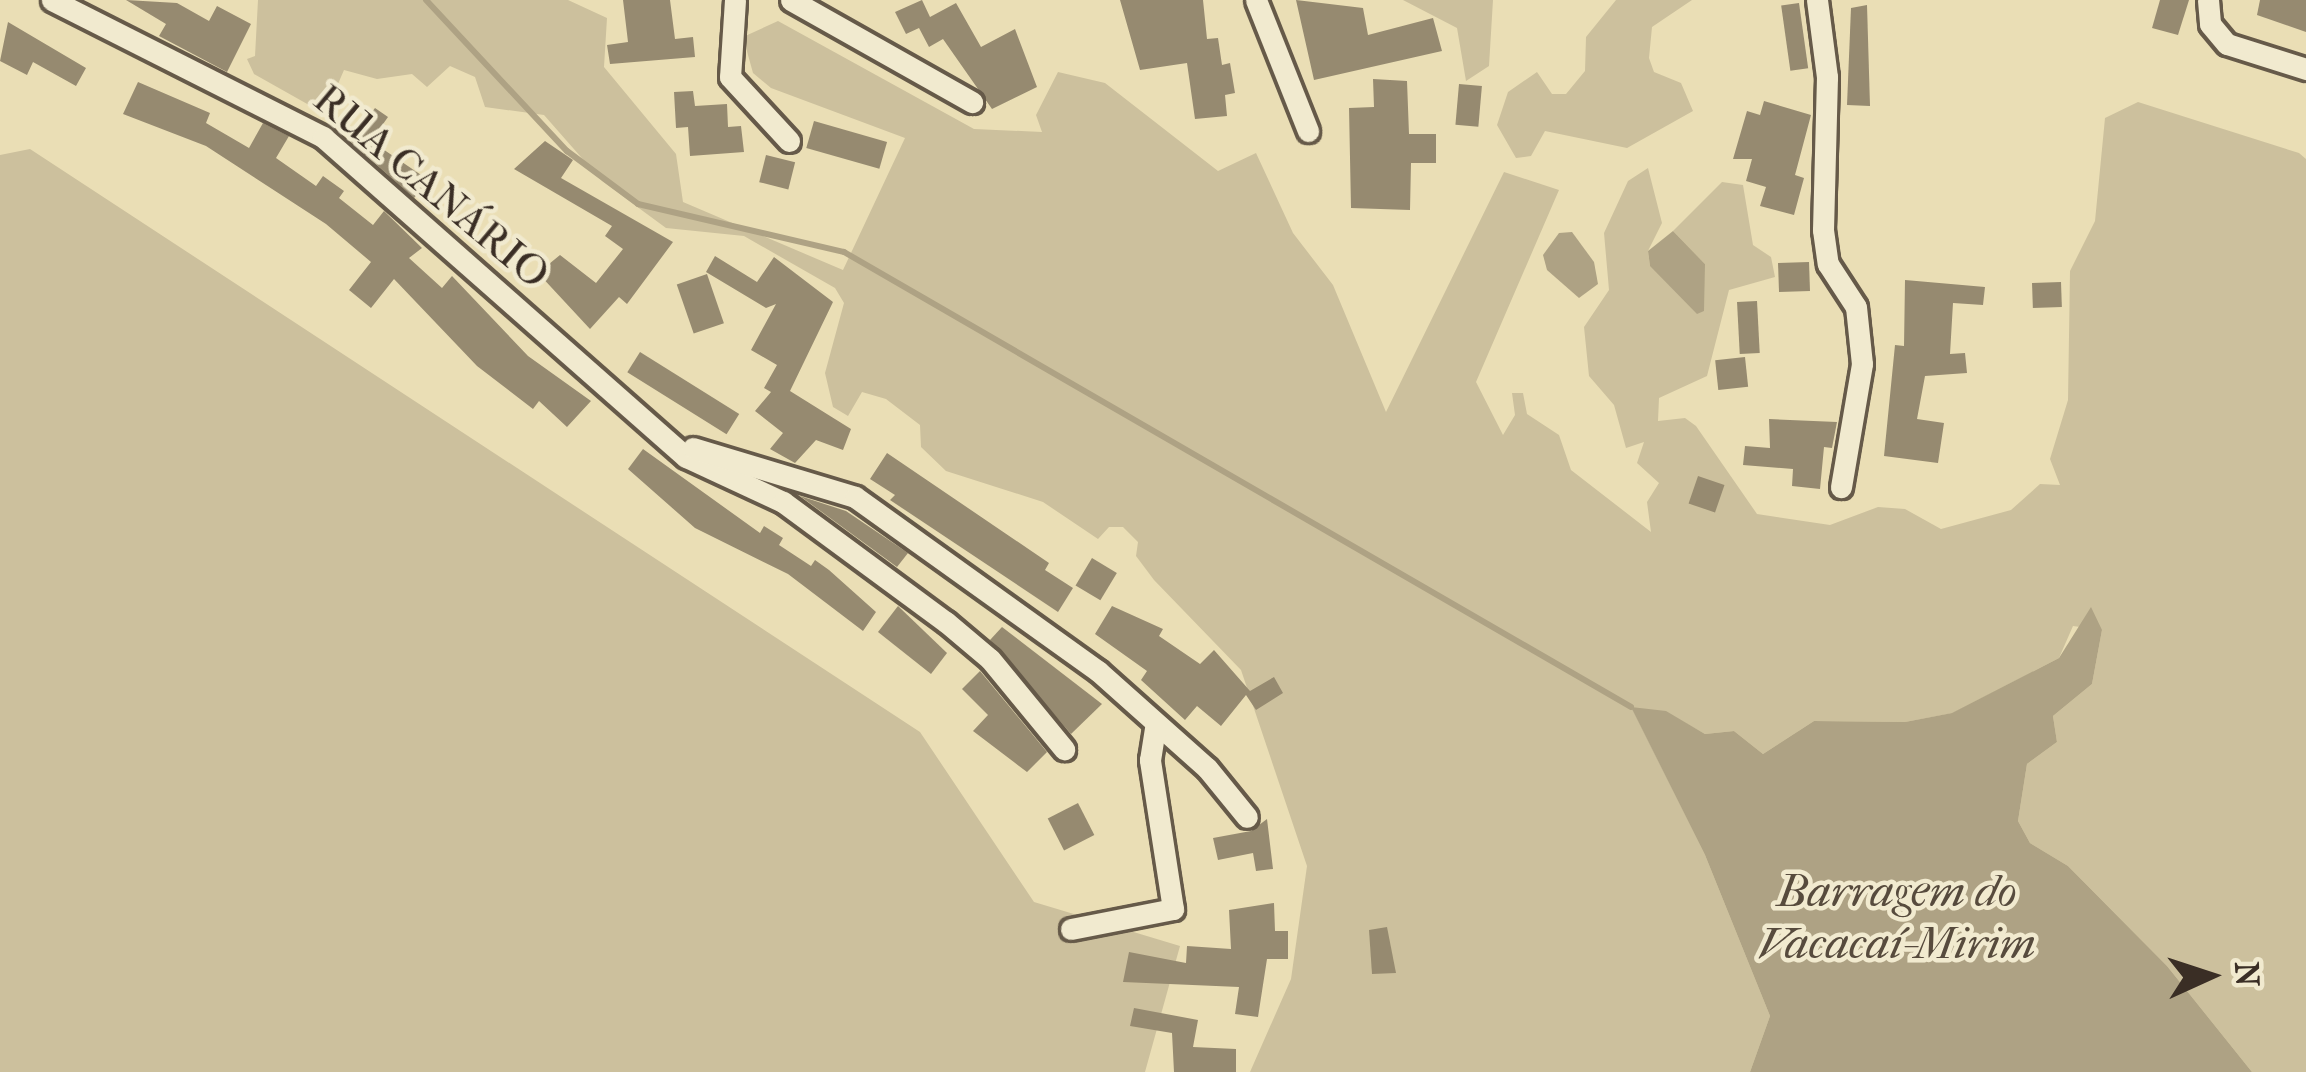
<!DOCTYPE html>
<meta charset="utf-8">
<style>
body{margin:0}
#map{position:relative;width:2306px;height:1072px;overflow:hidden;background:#eadeb5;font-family:"IM FELL French Canon",serif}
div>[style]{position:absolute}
.green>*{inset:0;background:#ccc09d}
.water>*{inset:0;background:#aea284}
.stream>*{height:6px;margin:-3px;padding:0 3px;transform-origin:3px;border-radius:3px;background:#aea284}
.building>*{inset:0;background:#968a70;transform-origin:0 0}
.roads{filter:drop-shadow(3px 0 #665a49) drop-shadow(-3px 0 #665a49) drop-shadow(0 3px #665a49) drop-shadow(0 -3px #665a49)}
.street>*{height:21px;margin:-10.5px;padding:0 10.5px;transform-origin:10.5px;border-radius:10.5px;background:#f1eacf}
span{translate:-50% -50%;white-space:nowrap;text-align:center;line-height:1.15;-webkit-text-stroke:9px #f1eacf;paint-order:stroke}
.street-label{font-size:42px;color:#3a2e25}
.water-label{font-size:45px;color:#574b3d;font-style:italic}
.north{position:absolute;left:2150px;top:916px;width:120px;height:120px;-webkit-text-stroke:9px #f1eacf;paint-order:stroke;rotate:87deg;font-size:33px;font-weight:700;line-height:48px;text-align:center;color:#3a2e25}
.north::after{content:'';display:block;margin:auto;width:42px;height:54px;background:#3a2e25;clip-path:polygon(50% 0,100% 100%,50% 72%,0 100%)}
</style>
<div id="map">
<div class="green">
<div style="clip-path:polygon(258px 0,568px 0,607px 18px,604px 67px,676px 154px,683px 202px,843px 270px,905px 138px,771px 88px,753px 73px,743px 37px,778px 21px,974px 129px,1042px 132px,1036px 115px,1058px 72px,1105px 83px,1218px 171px,1256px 153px,1293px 233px,1333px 285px,1386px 412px,1504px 172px,1559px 190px,1476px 382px,1503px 435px,1515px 415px,1512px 393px,1523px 393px,1527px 414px,1559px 435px,1571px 470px,1651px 532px,1647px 502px,1659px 483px,1637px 463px,1644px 442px,1626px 448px,1614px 405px,1589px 376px,1584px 327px,1609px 290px,1604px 233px,1628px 181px,1648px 168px,1662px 223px,1648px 251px,1650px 266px,1705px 264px,1673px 231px,1722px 182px,1743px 185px,1753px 245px,1771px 257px,1775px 277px,1729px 290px,1707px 376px,1659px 398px,1658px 421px,1685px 418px,1696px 426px,1757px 514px,1830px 525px,1878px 507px,1905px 509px,1941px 529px,2011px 510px,2040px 484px,2060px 485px,2050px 459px,2068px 400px,2070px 271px,2095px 221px,2105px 118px,2138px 102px,2299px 153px,2306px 159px,2306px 1072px,2252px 1072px,2167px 966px,2068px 866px,2030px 843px,2018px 821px,2027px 764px,2057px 742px,2053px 716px,2092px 684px,2102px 630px,2073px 626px,2059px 658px,1953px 713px,1905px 722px,1814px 721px,1763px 754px,1734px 731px,1705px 734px,1666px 712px,1632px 708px,1705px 855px,1770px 1016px,1750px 1072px,1250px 1072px,1291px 979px,1307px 866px,1241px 670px,1154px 580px,1136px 556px,1138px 542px,1123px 527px,1109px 527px,1098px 539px,1043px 502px,946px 471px,921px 447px,920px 425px,886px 399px,862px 392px,848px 416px,833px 407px,825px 373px,844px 303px,835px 288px,744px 236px,666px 228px,602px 181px,544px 115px,485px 107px,475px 77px,450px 66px,427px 87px,412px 74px,377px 79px,344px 70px,325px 114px,254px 74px,247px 59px,255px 56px)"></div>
<div style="clip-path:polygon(1403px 0,1493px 0,1489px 66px,1466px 81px,1457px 28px)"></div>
<div style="clip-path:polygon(1616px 0,1692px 0,1652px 27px,1649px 58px,1654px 72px,1681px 83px,1693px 111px,1627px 148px,1545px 131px,1531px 156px,1516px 158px,1497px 125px,1508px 92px,1537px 72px,1552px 94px,1566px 94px,1585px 71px,1586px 37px)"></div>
<div style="clip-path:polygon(30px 149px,920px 732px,1034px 902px,1180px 946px,1145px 1072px,0 1072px,0 155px)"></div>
</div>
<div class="water">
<div style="clip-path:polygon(1673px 231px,1705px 264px,1704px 311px,1697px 314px,1650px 266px,1648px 251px)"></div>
<div style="clip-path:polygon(1572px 232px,1594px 262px,1598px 284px,1579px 298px,1547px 270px,1543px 255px,1559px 233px)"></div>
<div style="clip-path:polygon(2091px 607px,2102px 630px,2092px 684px,2053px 716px,2057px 742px,2027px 764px,2018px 821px,2030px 843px,2068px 866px,2167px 966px,2252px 1072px,1750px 1072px,1770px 1016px,1705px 855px,1631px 707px,1666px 711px,1705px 734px,1734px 731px,1763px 754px,1814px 721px,1905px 722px,1952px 713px,2059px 658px)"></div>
</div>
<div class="stream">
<div style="left:426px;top:0;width:207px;rotate:47deg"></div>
<div style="left:567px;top:151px;width:89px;rotate:36.7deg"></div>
<div style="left:638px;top:204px;width:212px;rotate:13.1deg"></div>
<div style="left:844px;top:252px;width:909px;rotate:30.03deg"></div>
</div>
<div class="building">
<div style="clip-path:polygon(126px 0,177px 3px,209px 21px,217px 6px,251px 24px,227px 72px,159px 36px,166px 24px)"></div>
<div style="clip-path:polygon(623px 0,670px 0,675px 39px,693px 37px,695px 57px,610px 64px,607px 45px,628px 42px)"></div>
<div style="clip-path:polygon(922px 0,930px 17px,956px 3px,981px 47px,1015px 29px,1037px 87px,992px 109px,943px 39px,929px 47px,919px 28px,906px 34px,895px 12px)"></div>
<div style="clip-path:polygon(1120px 0,1203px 0,1207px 39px,1218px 38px,1222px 65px,1230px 63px,1235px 93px,1225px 95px,1227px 116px,1195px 119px,1187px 63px,1140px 70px)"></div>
<div style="clip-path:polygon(1296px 0,1363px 8px,1368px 35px,1433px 18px,1442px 51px,1314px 80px)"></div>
<div style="clip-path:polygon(2160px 0,2189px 0,2178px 35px,2152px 28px)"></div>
<div style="clip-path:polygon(2260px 0,2306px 0,2306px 32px,2257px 15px)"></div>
<div style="left:1799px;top:3px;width:66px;height:18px;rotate:82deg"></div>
<div style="clip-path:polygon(1867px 5px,1870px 106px,1847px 105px,1851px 8px)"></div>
<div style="clip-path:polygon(8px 22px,86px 68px,76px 86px,33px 62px,27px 75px,0 61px)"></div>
<div style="clip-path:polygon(1373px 79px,1407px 81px,1409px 134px,1436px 134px,1436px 163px,1411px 163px,1410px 210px,1351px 208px,1349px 108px,1374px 107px)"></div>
<div style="clip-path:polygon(138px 82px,210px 113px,206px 123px,249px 148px,263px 123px,289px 136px,276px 158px,316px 186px,323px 176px,344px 191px,339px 198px,373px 225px,384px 211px,422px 248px,409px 258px,442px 288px,452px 276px,528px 356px,591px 401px,567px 427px,539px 401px,533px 409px,477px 366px,394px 279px,371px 308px,349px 290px,371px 262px,326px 224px,206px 146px,123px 114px)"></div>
<div style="left:1459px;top:84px;width:23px;height:41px;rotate:5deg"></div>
<div style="clip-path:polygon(693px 91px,695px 106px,727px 104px,728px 127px,741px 126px,744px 152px,690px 156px,688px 127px,676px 128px,674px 92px)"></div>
<div style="clip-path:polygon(1764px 101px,1811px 115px,1795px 175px,1804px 178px,1794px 215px,1760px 206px,1766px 187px,1746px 181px,1752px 159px,1733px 159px,1747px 111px,1760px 115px)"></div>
<div style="clip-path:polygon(375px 108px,388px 117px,371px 141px,430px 181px,414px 198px,350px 141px)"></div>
<div style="left:814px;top:121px;width:76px;height:28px;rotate:16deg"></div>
<div style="clip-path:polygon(545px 141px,573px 160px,561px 178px,673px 242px,627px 304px,619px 297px,590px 329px,538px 273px,560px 255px,596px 283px,623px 249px,605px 236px,612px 226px,514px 169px)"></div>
<div style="left:766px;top:155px;width:30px;height:28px;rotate:14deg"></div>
<div style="clip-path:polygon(715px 256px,757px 282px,774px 257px,833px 302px,790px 391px,851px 429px,843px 450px,816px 440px,795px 463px,770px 449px,783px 433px,755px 411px,771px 392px,764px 388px,777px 365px,751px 350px,776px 304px,766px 308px,706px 272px)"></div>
<div style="left:1809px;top:262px;width:29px;height:31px;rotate:88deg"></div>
<div style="left:707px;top:274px;width:52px;height:32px;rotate:71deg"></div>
<div style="clip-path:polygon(1905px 280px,1985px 287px,1983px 305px,1953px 303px,1950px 354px,1965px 353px,1967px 373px,1925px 376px,1917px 419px,1944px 423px,1938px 463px,1884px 456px,1895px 345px,1904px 346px)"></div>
<div style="left:2061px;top:282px;width:25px;height:29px;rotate:88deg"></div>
<div style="left:1757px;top:301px;width:52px;height:20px;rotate:87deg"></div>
<div style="left:640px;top:352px;width:117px;height:24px;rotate:32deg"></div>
<div style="left:1745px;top:357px;width:30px;height:30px;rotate:84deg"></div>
<div style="clip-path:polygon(1769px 419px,1837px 422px,1832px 448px,1824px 447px,1820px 489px,1792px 486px,1793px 469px,1743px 465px,1745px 446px,1770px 448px)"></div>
<div style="clip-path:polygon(643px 449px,760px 533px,764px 526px,783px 538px,779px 545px,811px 566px,815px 560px,829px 570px,876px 612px,863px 631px,788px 574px,695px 528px,628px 469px)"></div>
<div style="clip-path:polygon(887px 453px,1049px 563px,1045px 570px,1073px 588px,1058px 612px,890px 500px,895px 495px,870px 479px)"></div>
<div style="left:1698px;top:476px;width:28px;height:29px;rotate:19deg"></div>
<div style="clip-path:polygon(800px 496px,846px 511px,908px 553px,897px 567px)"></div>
<div style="left:1092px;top:558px;width:29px;height:32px;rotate:31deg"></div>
<div style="clip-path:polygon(898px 606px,947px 653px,931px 674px,878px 632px)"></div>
<div style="clip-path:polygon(1112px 606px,1163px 629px,1159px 636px,1200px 664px,1214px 650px,1250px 691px,1274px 677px,1283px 693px,1256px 710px,1246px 695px,1221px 726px,1197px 706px,1185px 720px,1141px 680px,1147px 671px,1095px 634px)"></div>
<div style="clip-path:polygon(1002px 627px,1102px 704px,1071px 734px,990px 640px)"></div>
<div style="clip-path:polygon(980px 671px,1047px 752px,1027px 772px,973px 731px,988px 715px,962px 689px)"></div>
<div style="left:1078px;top:803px;width:36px;height:34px;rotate:63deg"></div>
<div style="clip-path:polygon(1267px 819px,1273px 869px,1256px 871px,1253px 853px,1218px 860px,1213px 838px,1251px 831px)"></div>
<div style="clip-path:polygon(1274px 903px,1275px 931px,1288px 931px,1288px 959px,1267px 959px,1258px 1017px,1235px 1014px,1239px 987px,1123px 982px,1129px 952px,1186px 963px,1187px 946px,1231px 949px,1229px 910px)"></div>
<div style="clip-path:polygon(1387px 927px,1396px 973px,1372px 974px,1369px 930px)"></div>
<div style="clip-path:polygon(1134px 1008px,1198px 1020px,1193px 1047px,1236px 1049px,1236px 1072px,1174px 1072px,1172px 1033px,1130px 1026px)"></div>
</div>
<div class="roads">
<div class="street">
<div style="left:52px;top:0;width:304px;rotate:26.8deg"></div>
<div style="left:323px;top:137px;width:484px;rotate:41.4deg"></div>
<div style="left:686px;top:457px;width:107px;rotate:24.9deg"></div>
<div style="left:783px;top:502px;width:202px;rotate:36.4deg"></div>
<div style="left:946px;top:622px;width:57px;rotate:40.1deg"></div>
<div style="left:990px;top:659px;width:117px;rotate:50.6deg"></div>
<div style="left:735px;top:0;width:77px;rotate:93.7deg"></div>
<div style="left:730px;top:77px;width:87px;rotate:47.3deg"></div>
<div style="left:791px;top:0;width:208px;rotate:29.4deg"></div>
<div style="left:1256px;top:0;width:141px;rotate:68.3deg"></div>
<div style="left:1817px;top:0;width:78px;rotate:82.6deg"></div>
<div style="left:1827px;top:77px;width:153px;rotate:91.5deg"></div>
<div style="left:1823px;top:230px;width:34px;rotate:82deg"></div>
<div style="left:1828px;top:264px;width:51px;rotate:56.9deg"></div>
<div style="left:1856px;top:307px;width:57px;rotate:84deg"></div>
<div style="left:1862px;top:364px;width:125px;rotate:99.7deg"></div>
<div style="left:2208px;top:0;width:24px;rotate:85deg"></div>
<div style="left:2210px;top:24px;width:26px;rotate:50deg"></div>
<div style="left:2227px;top:44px;width:83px;rotate:17.6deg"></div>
<div style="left:693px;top:448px;width:169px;rotate:16.8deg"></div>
<div style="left:855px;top:497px;width:299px;rotate:35.6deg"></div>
<div style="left:1098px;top:671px;width:146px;rotate:41.7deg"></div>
<div style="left:1207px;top:768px;width:63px;rotate:50.8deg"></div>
<div style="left:1071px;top:929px;width:104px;rotate:-11.1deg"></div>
<div style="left:1173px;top:909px;width:151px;rotate:-98.8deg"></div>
<div style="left:1150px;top:760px;width:37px;rotate:-81deg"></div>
</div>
</div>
<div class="street-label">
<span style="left:431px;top:187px;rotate:40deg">RUA CANÁRIO</span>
</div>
<div class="water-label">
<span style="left:1897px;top:918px">Barragem do<br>Vacacaí-Mirim</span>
</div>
<div class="north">N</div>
</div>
